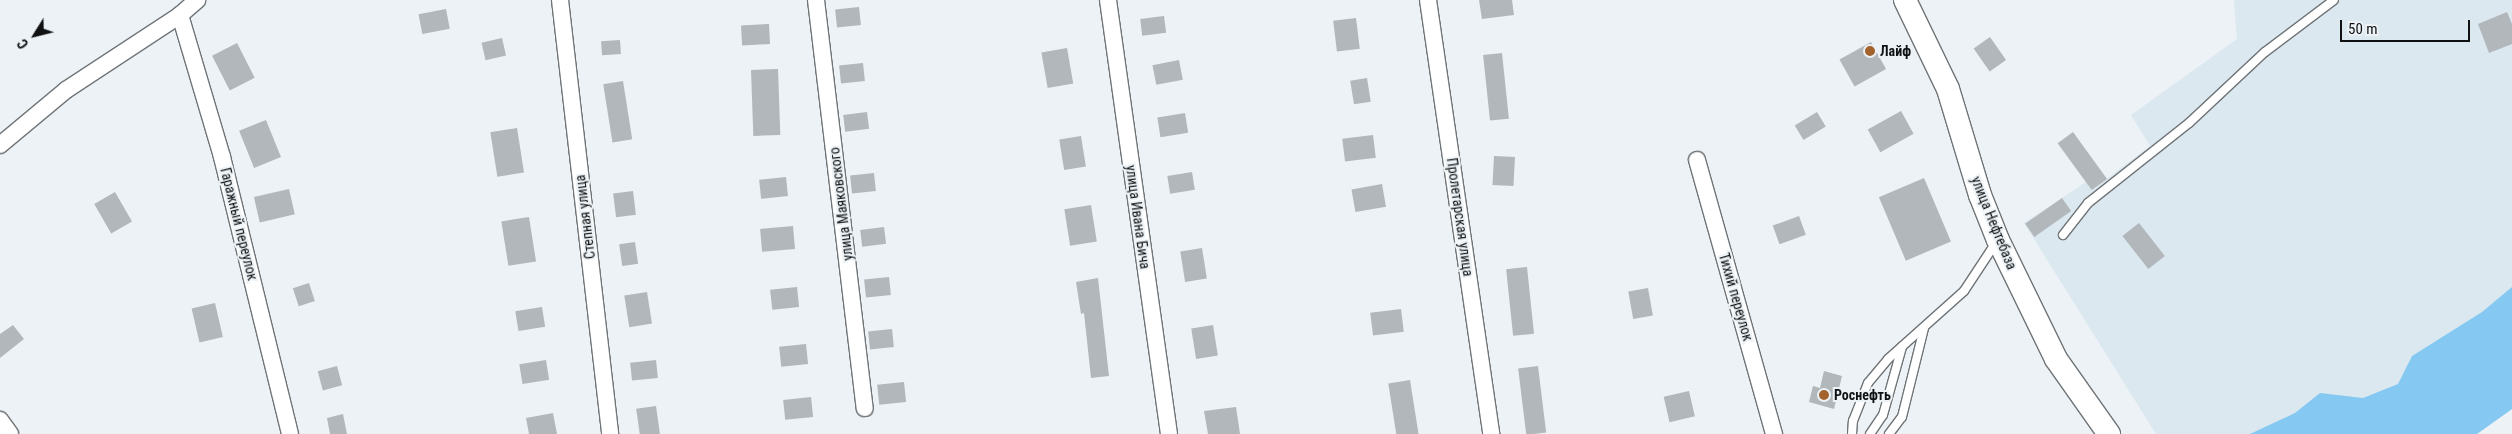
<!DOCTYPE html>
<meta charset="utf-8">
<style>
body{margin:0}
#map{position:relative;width:2512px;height:434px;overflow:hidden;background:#ecf2f6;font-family:"Roboto Condensed",sans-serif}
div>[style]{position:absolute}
.built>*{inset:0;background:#dbe8f0}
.forest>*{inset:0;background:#85c8f2}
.building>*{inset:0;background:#b1b7ba;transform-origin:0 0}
.roads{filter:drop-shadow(1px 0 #6f7477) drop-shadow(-1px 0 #6f7477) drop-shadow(0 1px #6f7477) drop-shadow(0 -1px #6f7477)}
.service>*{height:8px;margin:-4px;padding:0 4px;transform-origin:4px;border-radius:4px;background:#fff}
.minor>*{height:16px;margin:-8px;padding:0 8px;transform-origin:8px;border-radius:8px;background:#fff}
.secondary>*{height:22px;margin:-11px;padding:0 11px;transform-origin:11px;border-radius:11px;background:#fff}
.dots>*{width:14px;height:14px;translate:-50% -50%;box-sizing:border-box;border:2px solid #ecf2f6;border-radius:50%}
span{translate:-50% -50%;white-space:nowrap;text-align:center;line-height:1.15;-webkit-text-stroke:4px #ecf2f6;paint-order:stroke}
.poi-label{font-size:14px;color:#0f1112;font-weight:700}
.left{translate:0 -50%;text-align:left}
.street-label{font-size:14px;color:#0f1112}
.north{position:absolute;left:10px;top:10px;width:50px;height:50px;-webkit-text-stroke:4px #ecf2f6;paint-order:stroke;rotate:234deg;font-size:14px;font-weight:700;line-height:20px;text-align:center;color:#0f1112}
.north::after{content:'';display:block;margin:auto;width:18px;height:22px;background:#0f1112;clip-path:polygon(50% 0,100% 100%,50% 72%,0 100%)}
.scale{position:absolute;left:2340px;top:20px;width:130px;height:22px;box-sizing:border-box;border:2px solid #0f1112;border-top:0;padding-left:6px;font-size:15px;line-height:18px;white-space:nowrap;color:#0f1112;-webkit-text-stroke:4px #ecf2f6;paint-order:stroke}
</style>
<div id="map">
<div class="built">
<div style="clip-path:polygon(2234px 0,2512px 0,2512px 409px,2477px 434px,2156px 434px,2024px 223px,2086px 182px,2092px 190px,2150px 146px,2131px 115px,2237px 39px)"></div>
</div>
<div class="forest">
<div style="clip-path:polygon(2512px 287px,2512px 409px,2477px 434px,2250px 434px,2295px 413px,2320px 393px,2363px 398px,2398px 384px,2412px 356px,2482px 312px)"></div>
</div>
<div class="building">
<div style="clip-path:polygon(1479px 0,1512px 0,1514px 15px,1482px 19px)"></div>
<div style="left:859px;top:7px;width:18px;height:24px;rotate:84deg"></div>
<div style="left:446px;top:9px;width:20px;height:28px;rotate:79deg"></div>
<div style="clip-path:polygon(2507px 12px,2512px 24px,2512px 44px,2489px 53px,2478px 24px)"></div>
<div style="left:1164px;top:16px;width:17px;height:24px;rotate:83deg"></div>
<div style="left:1356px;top:18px;width:31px;height:23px;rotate:83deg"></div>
<div style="left:769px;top:24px;width:20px;height:28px;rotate:87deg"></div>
<div style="left:1990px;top:37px;width:28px;height:20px;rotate:55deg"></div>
<div style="left:502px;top:38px;width:18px;height:21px;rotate:77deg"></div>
<div style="left:620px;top:40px;width:14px;height:19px;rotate:86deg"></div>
<div style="left:1871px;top:42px;width:31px;height:36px;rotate:61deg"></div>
<div style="left:237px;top:43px;width:39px;height:28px;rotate:63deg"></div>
<div style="left:1067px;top:48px;width:36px;height:26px;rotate:80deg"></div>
<div style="left:1502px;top:53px;width:66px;height:19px;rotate:84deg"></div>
<div style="left:1179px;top:60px;width:20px;height:27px;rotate:79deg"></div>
<div style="left:863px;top:63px;width:18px;height:24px;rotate:84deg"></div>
<div style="left:778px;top:69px;width:66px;height:27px;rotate:88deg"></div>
<div style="left:1367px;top:78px;width:24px;height:17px;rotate:81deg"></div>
<div style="left:623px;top:81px;width:59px;height:20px;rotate:81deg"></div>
<div style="left:1901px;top:111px;width:26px;height:38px;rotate:61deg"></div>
<div style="left:867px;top:112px;width:17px;height:24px;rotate:83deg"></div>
<div style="left:1817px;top:112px;width:17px;height:26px;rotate:59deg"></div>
<div style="left:1185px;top:113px;width:20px;height:28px;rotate:81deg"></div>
<div style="left:266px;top:120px;width:40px;height:29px;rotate:68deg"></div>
<div style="left:517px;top:128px;width:45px;height:27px;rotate:81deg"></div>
<div style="left:2073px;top:132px;width:58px;height:19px;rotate:54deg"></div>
<div style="left:1373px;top:135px;width:23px;height:31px;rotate:83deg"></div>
<div style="left:1081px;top:136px;width:31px;height:22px;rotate:81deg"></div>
<div style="left:1494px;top:156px;width:21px;height:29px;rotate:3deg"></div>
<div style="left:1192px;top:172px;width:18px;height:25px;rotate:81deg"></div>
<div style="left:874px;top:173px;width:18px;height:24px;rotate:84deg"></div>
<div style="left:786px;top:177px;width:19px;height:27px;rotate:84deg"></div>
<div style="left:1924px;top:178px;width:69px;height:49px;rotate:67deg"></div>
<div style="left:1382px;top:184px;width:23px;height:31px;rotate:80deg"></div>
<div style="left:289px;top:189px;width:26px;height:36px;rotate:77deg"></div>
<div style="left:633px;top:191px;width:24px;height:20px;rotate:83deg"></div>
<div style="left:115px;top:192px;width:34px;height:24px;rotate:60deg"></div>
<div style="left:2062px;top:198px;width:16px;height:45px;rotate:55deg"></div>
<div style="left:1091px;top:205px;width:37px;height:27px;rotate:81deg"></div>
<div style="left:1799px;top:216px;width:20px;height:28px;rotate:70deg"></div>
<div style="left:529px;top:217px;width:45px;height:28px;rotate:81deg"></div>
<div style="left:2139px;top:223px;width:42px;height:21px;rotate:52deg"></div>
<div style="left:793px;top:226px;width:23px;height:33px;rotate:85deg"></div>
<div style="left:884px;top:227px;width:17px;height:24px;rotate:83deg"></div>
<div style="left:635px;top:242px;width:22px;height:16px;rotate:82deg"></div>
<div style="left:1202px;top:248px;width:31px;height:22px;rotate:81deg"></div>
<div style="left:1527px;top:267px;width:67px;height:21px;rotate:84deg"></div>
<div style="left:889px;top:277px;width:18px;height:25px;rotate:84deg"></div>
<div style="clip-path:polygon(1098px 278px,1109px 376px,1091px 378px,1084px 313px,1081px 314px,1076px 282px)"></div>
<div style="left:309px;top:283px;width:19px;height:17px;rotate:72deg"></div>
<div style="left:797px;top:287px;width:20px;height:27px;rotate:84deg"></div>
<div style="left:1648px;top:288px;width:28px;height:20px;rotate:80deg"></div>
<div style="left:647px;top:292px;width:32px;height:23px;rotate:81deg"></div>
<div style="left:215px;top:303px;width:35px;height:24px;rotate:77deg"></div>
<div style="left:542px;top:307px;width:20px;height:27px;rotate:81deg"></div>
<div style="left:1401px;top:309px;width:23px;height:31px;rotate:83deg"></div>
<div style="clip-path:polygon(13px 325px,24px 339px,0 358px,0 334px)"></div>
<div style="left:1213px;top:325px;width:31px;height:22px;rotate:81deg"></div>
<div style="left:892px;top:329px;width:18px;height:24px;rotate:84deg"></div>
<div style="left:806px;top:344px;width:20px;height:27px;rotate:84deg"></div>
<div style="left:546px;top:360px;width:20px;height:27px;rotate:81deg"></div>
<div style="left:656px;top:360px;width:18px;height:26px;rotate:84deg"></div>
<div style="left:337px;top:366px;width:20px;height:20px;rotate:75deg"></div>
<div style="left:1538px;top:366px;width:67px;height:20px;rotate:83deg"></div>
<div style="clip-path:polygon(1824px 371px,1842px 376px,1834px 409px,1809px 402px,1813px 386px,1820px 388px)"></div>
<div style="left:1410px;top:380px;width:55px;height:22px;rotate:81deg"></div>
<div style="left:904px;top:382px;width:20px;height:27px;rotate:84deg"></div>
<div style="left:1689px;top:391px;width:26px;height:26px;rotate:77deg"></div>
<div style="left:811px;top:397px;width:20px;height:28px;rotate:84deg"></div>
<div style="left:656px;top:406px;width:28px;height:20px;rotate:82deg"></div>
<div style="clip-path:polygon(1236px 407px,1240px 434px,1208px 434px,1204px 411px)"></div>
<div style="clip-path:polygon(553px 413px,557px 434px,529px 434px,526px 418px)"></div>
<div style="clip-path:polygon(343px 414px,347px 434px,330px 434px,327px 418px)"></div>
</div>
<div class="roads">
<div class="service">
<div style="left:2063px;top:235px;width:41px;rotate:-52deg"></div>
<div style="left:2088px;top:203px;width:129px;rotate:-38.4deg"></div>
<div style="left:2189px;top:123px;width:104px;rotate:-43.1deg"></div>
<div style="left:2265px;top:52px;width:86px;rotate:-37deg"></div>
<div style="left:1852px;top:434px;width:13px;rotate:-86deg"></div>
<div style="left:1853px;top:421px;width:41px;rotate:-68.5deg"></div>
<div style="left:1868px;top:383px;width:31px;rotate:-50deg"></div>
<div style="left:1888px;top:359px;width:102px;rotate:-41.8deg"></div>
<div style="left:1964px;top:291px;width:56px;rotate:-56.6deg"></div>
<div style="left:1870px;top:434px;width:23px;rotate:-56deg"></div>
<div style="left:1883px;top:415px;width:71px;rotate:-74.4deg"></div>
<div style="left:1889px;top:434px;width:21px;rotate:-53deg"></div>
<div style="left:1902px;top:417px;width:92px;rotate:-76.1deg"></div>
</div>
<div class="minor">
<div style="left:560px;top:0;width:437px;rotate:83.4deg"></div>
<div style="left:816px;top:0;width:411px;rotate:83.2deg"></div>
<div style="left:1108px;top:0;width:438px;rotate:82deg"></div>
<div style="left:1428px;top:0;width:439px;rotate:81.7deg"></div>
<div style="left:180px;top:15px;width:148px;rotate:73.5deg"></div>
<div style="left:222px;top:157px;width:285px;rotate:76.2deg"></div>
<div style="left:0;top:145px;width:86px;rotate:-39.8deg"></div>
<div style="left:66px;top:90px;width:136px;rotate:-33.3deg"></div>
<div style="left:180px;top:15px;width:23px;rotate:-41deg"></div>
<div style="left:1697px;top:160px;width:285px;rotate:74.3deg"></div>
<div style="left:0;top:420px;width:17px;rotate:54deg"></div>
</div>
<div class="secondary">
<div style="left:1905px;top:0;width:99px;rotate:64.2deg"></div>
<div style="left:1948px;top:89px;width:111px;rotate:73.2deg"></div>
<div style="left:1980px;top:195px;width:48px;rotate:68.2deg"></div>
<div style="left:1998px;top:240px;width:132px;rotate:64deg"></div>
<div style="left:2056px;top:359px;width:92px;rotate:54.8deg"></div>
</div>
</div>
<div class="dots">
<div style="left:1870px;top:51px;background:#a3622c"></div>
<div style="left:1824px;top:395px;background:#a3622c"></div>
</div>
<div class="poi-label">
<span class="left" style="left:1880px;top:51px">Лайф</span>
<span class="left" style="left:1834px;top:395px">Роснефть</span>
</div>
<div class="street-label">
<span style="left:841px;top:204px;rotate:-97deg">улица Маяковского</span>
<span style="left:585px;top:217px;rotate:-97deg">Степная улица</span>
<span style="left:1138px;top:217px;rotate:82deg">улица Ивана Бича</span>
<span style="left:1460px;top:217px;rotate:82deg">Пролетарская улица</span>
<span style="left:1994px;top:223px;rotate:68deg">улица Нефтебаза</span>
<span style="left:239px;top:224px;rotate:76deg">Гаражный переулок</span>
<span style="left:1736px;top:297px;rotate:74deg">Тихий переулок</span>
</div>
<div class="north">С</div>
<div class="scale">50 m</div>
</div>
